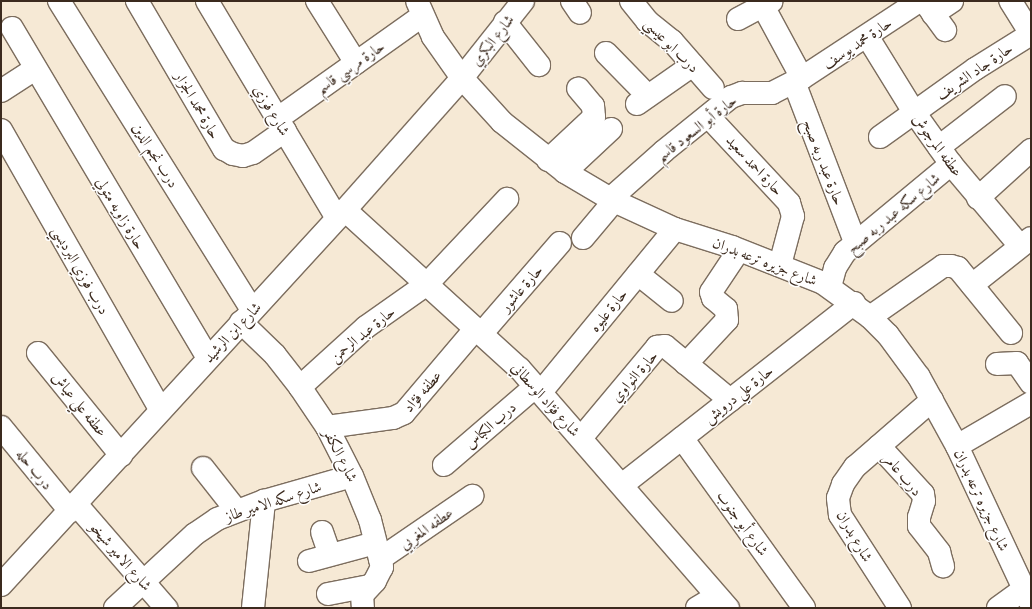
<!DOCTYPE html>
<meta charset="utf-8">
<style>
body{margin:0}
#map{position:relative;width:1032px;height:609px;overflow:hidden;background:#f6e9d5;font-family:"EB Garamond",Amiri,serif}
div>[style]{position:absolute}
.roads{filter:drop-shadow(1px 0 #7c6d5e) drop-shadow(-1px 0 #7c6d5e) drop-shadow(0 1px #7c6d5e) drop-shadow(0 -1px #7c6d5e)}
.minor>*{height:22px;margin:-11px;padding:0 11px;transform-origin:11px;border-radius:11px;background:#fff}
span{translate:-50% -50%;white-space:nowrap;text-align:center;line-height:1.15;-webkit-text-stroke:3px #fff;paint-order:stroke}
.street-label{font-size:15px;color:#3b2a1e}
.frame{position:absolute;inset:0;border:2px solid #3b2a1e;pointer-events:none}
</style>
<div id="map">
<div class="roads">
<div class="minor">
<div style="left:59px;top:1px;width:364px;rotate:58deg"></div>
<div style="left:137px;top:1px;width:172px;rotate:59.6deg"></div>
<div style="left:224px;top:149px;width:10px;rotate:29deg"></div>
<div style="left:233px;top:154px;width:10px;rotate:11deg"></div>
<div style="left:243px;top:156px;width:10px;rotate:-17deg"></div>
<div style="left:253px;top:153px;width:39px;rotate:-35deg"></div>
<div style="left:207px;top:1px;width:253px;rotate:59.1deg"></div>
<div style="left:317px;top:1px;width:73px;rotate:57.8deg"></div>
<div style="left:417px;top:1px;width:39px;rotate:66deg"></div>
<div style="left:433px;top:37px;width:50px;rotate:54.7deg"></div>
<div style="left:462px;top:78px;width:59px;rotate:47.7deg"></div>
<div style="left:502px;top:122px;width:80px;rotate:38.4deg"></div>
<div style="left:565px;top:172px;width:57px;rotate:30.6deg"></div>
<div style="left:614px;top:201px;width:67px;rotate:24.7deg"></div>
<div style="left:675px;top:229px;width:60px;rotate:17.5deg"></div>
<div style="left:732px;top:247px;width:98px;rotate:21.6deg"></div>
<div style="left:823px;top:283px;width:58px;rotate:35.9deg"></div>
<div style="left:870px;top:317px;width:25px;rotate:45deg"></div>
<div style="left:888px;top:335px;width:52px;rotate:53.6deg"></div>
<div style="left:919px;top:377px;width:79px;rotate:61.2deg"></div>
<div style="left:957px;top:446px;width:174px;rotate:64.9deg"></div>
<div style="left:572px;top:1px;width:14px;rotate:56deg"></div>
<div style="left:631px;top:1px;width:26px;rotate:51deg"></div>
<div style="left:647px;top:21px;width:32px;rotate:39deg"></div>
<div style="left:672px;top:41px;width:62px;rotate:48.9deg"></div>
<div style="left:924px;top:1px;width:36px;rotate:54deg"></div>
<div style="left:763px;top:6px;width:82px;rotate:61.6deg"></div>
<div style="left:933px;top:14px;width:23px;rotate:-34deg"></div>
<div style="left:738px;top:19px;width:38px;rotate:-28deg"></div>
<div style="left:505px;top:22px;width:55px;rotate:51.7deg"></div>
<div style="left:12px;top:28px;width:384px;rotate:59.3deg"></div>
<div style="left:867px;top:36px;width:89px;rotate:58.3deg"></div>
<div style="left:914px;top:112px;width:64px;rotate:54.6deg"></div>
<div style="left:951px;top:164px;width:107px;rotate:49.9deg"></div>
<div style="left:606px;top:53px;width:60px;rotate:45.7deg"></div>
<div style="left:794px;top:82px;width:171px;rotate:69.1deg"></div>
<div style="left:1px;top:91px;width:40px;rotate:-32.9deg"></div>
<div style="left:637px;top:104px;width:68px;rotate:-34.9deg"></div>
<div style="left:708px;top:116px;width:119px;rotate:47deg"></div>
<div style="left:789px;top:203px;width:14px;rotate:73deg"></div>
<div style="left:793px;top:216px;width:51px;rotate:104.9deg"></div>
<div style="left:277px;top:119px;width:178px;rotate:-35.4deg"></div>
<div style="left:1px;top:130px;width:322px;rotate:60.3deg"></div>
<div style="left:880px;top:137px;width:117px;rotate:-35.6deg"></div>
<div style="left:975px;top:69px;width:66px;rotate:-32deg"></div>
<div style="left:1031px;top:34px;width:39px;rotate:-122deg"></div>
<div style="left:939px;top:147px;width:83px;rotate:-37.7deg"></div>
<div style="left:548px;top:160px;width:63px;rotate:-43.1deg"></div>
<div style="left:594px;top:117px;width:11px;rotate:-95deg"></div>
<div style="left:593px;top:106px;width:23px;rotate:-130deg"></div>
<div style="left:565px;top:172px;width:63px;rotate:-43.1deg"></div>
<div style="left:978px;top:198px;width:72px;rotate:-42.2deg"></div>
<div style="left:610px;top:199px;width:72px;rotate:-41.6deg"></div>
<div style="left:664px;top:151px;width:86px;rotate:-38.9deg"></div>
<div style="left:731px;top:97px;width:12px;rotate:-20deg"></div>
<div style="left:742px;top:93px;width:30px"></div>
<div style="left:772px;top:93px;width:34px;rotate:-27deg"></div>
<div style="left:802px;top:78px;width:140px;rotate:-33.3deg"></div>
<div style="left:345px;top:210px;width:236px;rotate:42.3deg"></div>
<div style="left:520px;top:369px;width:317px;rotate:49deg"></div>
<div style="left:583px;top:238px;width:48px;rotate:-50deg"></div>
<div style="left:638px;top:274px;width:43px;rotate:38.5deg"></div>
<div style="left:972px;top:285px;width:75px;rotate:-38.5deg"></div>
<div style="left:830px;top:287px;width:20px;rotate:-75deg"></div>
<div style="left:835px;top:268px;width:19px;rotate:-58deg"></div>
<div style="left:845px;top:252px;width:138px;rotate:-39.7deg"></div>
<div style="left:870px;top:317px;width:89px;rotate:-34.9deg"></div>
<div style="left:943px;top:266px;width:8px"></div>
<div style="left:951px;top:266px;width:7px;rotate:16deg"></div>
<div style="left:958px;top:268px;width:84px;rotate:50.8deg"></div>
<div style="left:241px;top:322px;width:47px;rotate:44.1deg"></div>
<div style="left:275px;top:355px;width:41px;rotate:52deg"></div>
<div style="left:300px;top:387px;width:48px;rotate:56deg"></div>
<div style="left:327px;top:427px;width:55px;rotate:63deg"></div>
<div style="left:352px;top:476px;width:48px;rotate:67.8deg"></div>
<div style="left:370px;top:520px;width:49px;rotate:75.7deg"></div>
<div style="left:382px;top:567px;width:16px;rotate:117deg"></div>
<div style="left:375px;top:581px;width:19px;rotate:133deg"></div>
<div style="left:362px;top:595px;width:13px;rotate:86deg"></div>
<div style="left:482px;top:333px;width:119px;rotate:-49.1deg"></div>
<div style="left:38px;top:353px;width:132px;rotate:50.9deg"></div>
<div style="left:686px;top:364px;width:60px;rotate:-47deg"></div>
<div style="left:727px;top:320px;width:11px;rotate:-95deg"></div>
<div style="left:726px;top:309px;width:17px;rotate:-140deg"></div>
<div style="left:713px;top:298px;width:6px;rotate:-108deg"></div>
<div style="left:711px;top:292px;width:50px;rotate:-56.3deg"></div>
<div style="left:997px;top:364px;width:20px;rotate:-3deg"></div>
<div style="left:1017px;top:363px;width:24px;rotate:55deg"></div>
<div style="left:300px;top:387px;width:89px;rotate:-42.3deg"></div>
<div style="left:366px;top:327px;width:75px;rotate:-35.2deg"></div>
<div style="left:427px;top:284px;width:117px;rotate:-46.7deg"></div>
<div style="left:541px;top:392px;width:211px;rotate:-50.6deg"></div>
<div style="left:1px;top:427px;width:109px;rotate:50.6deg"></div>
<div style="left:327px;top:427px;width:67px;rotate:-7.8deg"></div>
<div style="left:393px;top:418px;width:12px;rotate:-24deg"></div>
<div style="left:404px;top:413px;width:111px;rotate:-49.7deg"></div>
<div style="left:581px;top:438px;width:119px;rotate:-50.1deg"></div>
<div style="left:657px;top:347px;width:8px;rotate:-7deg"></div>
<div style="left:665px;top:346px;width:85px;rotate:39.7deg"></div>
<div style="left:682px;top:438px;width:209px;rotate:54.3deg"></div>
<div style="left:879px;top:446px;width:65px;rotate:47.5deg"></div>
<div style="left:923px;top:494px;width:7px;rotate:82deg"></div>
<div style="left:924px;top:501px;width:17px;rotate:107deg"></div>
<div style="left:919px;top:517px;width:9px;rotate:90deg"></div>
<div style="left:919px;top:526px;width:33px;rotate:52deg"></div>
<div style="left:939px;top:552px;width:15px;rotate:74deg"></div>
<div style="left:957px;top:446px;width:86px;rotate:-30.2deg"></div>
<div style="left:444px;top:465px;width:121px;rotate:-40.7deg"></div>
<div style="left:203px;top:468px;width:53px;rotate:51.8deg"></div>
<div style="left:622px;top:485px;width:295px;rotate:-38.1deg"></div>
<div style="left:76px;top:504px;width:138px;rotate:49.1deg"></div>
<div style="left:322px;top:532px;width:24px;rotate:71deg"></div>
<div style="left:380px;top:559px;width:112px;rotate:-34.4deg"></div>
<div style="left:309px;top:561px;width:68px;rotate:-15.3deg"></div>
<div style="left:1px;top:585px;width:509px;rotate:-47.47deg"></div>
<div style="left:345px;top:210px;width:176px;rotate:-48.4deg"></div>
<div style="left:462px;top:78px;width:98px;rotate:-51.6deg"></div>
<div style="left:328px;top:594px;width:42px;rotate:-11deg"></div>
<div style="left:115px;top:608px;width:109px;rotate:-42.8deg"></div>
<div style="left:195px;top:534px;width:27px;rotate:-34deg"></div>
<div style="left:217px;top:519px;width:50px;rotate:-21deg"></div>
<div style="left:264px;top:501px;width:91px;rotate:-15.9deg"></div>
<div style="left:253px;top:608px;width:108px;rotate:-84.1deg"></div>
<div style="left:697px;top:608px;width:23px;rotate:-31deg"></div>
<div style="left:900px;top:608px;width:111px;rotate:-122.8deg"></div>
<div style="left:840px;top:515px;width:17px;rotate:-97deg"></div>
<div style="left:838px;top:498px;width:15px;rotate:-70deg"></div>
<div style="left:843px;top:484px;width:21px;rotate:-55deg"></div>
<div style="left:855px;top:467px;width:102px;rotate:-41deg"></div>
<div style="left:998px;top:608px;width:32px;rotate:-36deg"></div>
</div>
</div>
<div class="street-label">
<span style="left:492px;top:40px;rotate:-52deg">شارع البكري</span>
<span style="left:857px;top:43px;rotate:-34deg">حارة محمد يوسف</span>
<span style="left:672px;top:45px;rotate:45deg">درب ابو عيسي</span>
<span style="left:350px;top:67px;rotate:-35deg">حارة مرسي قاسم</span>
<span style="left:974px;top:71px;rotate:-34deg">حارة جاد الشريف</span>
<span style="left:198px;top:105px;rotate:60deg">حارة محمد الجزار</span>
<span style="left:272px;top:110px;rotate:59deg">شارع فوزي</span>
<span style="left:696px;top:128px;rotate:-38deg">حارة أبو السعود قاسم</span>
<span style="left:938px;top:145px;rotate:54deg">عطفه المرجوش</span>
<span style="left:156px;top:155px;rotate:58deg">درب نجم الدين</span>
<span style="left:824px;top:162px;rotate:69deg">حارة عبد ربه صبح</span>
<span style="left:755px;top:165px;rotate:47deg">حارة احمد سعيد</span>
<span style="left:121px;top:213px;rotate:59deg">حارة زاويه متولي</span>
<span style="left:893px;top:213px;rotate:-40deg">شارع سكه عبد ربه صبح</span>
<span style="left:765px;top:261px;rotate:21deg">شارع جزيره ترعه بدران</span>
<span style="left:81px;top:270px;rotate:60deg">درب فوزي البرديسي</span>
<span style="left:521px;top:288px;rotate:-49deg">حارة عاشور</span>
<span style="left:608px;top:310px;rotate:-51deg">حارة عليوه</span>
<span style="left:232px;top:332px;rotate:-47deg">شارع ابن الرشيد</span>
<span style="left:362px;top:334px;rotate:-39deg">حارة عبد الرحمن</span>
<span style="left:634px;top:376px;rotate:-49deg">حارة النواوي</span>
<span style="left:422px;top:391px;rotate:-49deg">عطفه فؤاد</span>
<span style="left:738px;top:394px;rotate:-38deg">حارة علي درويش</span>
<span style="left:546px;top:399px;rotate:48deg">شارع فؤاد الوسطاني</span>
<span style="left:80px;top:404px;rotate:51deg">عطفه علي عياش</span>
<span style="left:490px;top:425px;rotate:-41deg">درب الكباس</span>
<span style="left:341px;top:455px;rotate:63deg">شارع الكفر</span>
<span style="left:35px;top:469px;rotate:51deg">درب حله</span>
<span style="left:903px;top:474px;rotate:50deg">درب عامر</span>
<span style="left:982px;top:500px;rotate:65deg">شارع جزيره ترعه بدران</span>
<span style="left:273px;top:501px;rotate:-18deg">شارع سكه الامير طاز</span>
<span style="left:743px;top:523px;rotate:54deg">شارع أبو جنوب</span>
<span style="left:426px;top:528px;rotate:-35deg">عطفه المغربي</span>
<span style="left:855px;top:536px;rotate:60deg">شارع بدران</span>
<span style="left:121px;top:556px;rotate:49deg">شارع الامير شيخو</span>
</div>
<div class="frame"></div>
</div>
